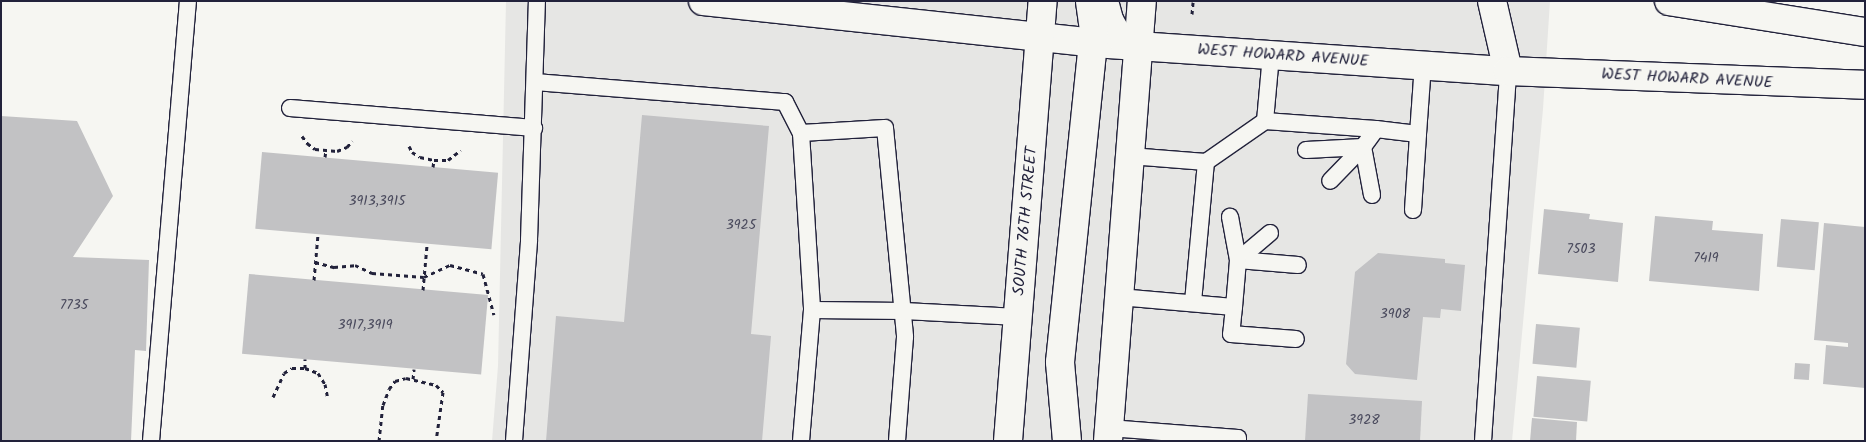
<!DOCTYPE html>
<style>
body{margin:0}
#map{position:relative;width:1866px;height:442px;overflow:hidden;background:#f6f6f2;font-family:Kalam,sans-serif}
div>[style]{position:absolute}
.built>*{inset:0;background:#e6e6e4}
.building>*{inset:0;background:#c2c2c4;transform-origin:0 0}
.path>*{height:3px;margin-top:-1.5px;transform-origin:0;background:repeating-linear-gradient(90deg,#22223b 0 4px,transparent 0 8px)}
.roads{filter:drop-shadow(1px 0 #22223b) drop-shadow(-1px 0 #22223b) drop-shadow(0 1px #22223b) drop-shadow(0 -1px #22223b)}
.service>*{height:16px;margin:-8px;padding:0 8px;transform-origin:8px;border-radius:8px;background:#f6f6f2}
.minor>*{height:28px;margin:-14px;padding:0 14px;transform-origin:14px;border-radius:14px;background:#f6f6f2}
.tertiary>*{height:28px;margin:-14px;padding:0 14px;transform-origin:14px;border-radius:14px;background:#f6f6f2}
.secondary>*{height:28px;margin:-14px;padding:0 14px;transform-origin:14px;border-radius:14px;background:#f6f6f2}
span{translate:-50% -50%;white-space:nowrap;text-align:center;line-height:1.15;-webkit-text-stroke:4px #f6f6f2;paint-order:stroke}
.number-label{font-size:14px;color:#4a4a5d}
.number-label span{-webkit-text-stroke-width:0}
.street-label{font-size:16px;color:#22223b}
.frame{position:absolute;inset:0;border:2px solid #22223b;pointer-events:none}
</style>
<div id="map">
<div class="built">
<div style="clip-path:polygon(506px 1px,1550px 1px,1543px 109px,1512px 441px,492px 441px,498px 366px)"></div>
</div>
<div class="building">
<div style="clip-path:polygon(642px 115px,769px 126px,751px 334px,771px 336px,762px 441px,546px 441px,556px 316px,624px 322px)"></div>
<div style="clip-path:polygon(1px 116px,77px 121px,113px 196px,73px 257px,149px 260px,146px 351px,135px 350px,131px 441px,1px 441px)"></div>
<div style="left:262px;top:152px;width:237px;height:77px;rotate:5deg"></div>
<div style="clip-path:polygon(1544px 209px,1590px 214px,1589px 219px,1623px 223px,1618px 282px,1538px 274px)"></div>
<div style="clip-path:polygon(1655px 216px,1713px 221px,1712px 230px,1763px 234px,1759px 291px,1649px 281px)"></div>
<div style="left:1781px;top:219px;width:38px;height:48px;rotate:5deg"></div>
<div style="clip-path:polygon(1824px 223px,1865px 227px,1865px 388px,1823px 384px,1826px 345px,1848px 347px,1848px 343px,1814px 340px)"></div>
<div style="clip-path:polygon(1378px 253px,1445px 259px,1445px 263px,1465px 265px,1461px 311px,1441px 309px,1440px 318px,1423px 317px,1417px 380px,1355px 374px,1346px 364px,1355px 272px)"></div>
<div style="left:249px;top:274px;width:240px;height:80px;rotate:5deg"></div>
<div style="left:1536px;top:324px;width:44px;height:40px;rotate:5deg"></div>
<div style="left:1795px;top:363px;width:15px;height:16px;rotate:4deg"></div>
<div style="left:1537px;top:376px;width:54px;height:41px;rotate:5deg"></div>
<div style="clip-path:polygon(1308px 394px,1422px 401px,1420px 441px,1305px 441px)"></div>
<div style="clip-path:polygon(1532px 418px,1577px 422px,1576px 441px,1530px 441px)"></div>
</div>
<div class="path">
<div style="left:1192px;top:14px;width:12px;rotate:-85deg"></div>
<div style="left:302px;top:136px;width:9px;rotate:54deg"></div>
<div style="left:307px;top:143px;width:10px;rotate:37deg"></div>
<div style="left:315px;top:149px;width:22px;rotate:5deg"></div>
<div style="left:337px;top:151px;width:11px;rotate:-22deg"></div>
<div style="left:347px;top:147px;width:8px;rotate:-50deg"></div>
<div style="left:409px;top:146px;width:7px;rotate:63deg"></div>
<div style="left:412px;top:152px;width:9px;rotate:32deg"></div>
<div style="left:420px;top:157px;width:14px;rotate:12deg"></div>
<div style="left:434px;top:160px;width:14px"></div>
<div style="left:448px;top:160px;width:16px;rotate:-38deg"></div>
<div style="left:325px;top:157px;width:7px;rotate:-82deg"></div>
<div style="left:433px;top:167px;width:7px;rotate:-82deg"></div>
<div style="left:315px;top:262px;width:20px;rotate:15deg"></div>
<div style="left:334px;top:267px;width:21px;rotate:-5deg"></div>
<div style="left:355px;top:265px;width:19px;rotate:25deg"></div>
<div style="left:372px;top:273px;width:52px;rotate:4.4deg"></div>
<div style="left:424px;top:277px;width:29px;rotate:-25deg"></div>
<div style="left:450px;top:265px;width:34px;rotate:15deg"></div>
<div style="left:483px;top:274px;width:42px;rotate:75deg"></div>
<div style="left:314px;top:280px;width:46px;rotate:-85deg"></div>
<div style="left:423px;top:290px;width:45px;rotate:-84.9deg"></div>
<div style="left:305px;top:368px;width:9px;rotate:-90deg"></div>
<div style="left:413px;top:379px;width:10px;rotate:-84deg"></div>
<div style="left:273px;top:397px;width:26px;rotate:-65deg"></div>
<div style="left:284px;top:373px;width:9px;rotate:-32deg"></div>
<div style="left:292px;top:368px;width:13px"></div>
<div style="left:305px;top:368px;width:14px;rotate:21deg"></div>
<div style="left:318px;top:373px;width:13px;rotate:58deg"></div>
<div style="left:325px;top:384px;width:15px;rotate:79deg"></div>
<div style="left:379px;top:441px;width:36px;rotate:-84deg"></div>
<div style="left:383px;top:405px;width:17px;rotate:-69deg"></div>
<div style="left:389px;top:389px;width:10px;rotate:-53deg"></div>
<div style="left:395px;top:381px;width:11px;rotate:-15deg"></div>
<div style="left:406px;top:378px;width:31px;rotate:13deg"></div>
<div style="left:436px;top:385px;width:10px;rotate:45deg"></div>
<div style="left:443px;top:392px;width:49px;rotate:98.1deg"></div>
</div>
<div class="roads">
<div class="service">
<div style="left:535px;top:82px;width:251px;rotate:4.6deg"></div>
<div style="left:785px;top:102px;width:35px;rotate:63deg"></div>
<div style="left:801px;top:133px;width:177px;rotate:86.4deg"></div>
<div style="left:812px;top:310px;width:131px;rotate:94.8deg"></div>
<div style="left:290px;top:108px;width:245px;rotate:4.7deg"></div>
<div style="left:1265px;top:121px;width:111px;rotate:4.1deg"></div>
<div style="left:801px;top:133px;width:84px;rotate:-3.4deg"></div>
<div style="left:885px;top:128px;width:210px;rotate:84.5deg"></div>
<div style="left:905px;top:337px;width:104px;rotate:94.4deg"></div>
<div style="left:1306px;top:150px;width:57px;rotate:-3deg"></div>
<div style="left:1363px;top:147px;width:47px;rotate:134.1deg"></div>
<div style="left:1130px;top:156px;width:76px;rotate:4.5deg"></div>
<div style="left:1372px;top:195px;width:49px;rotate:-100.6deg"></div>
<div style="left:1363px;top:147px;width:22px;rotate:-54deg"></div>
<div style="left:1376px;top:129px;width:42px;rotate:6.8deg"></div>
<div style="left:1418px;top:134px;width:69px;rotate:-85.9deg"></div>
<div style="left:1413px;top:210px;width:76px;rotate:-86.2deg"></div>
<div style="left:1270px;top:233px;width:42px;rotate:139.8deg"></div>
<div style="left:1238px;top:260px;width:60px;rotate:4.8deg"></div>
<div style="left:1119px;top:297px;width:115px;rotate:5deg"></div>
<div style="left:1234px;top:307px;width:47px;rotate:-85.1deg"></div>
<div style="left:1238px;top:260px;width:44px;rotate:-100.5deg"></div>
<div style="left:1193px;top:302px;width:141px;rotate:-84.7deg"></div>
<div style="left:1206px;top:162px;width:72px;rotate:-34.8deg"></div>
<div style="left:1265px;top:121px;width:66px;rotate:-84.8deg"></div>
<div style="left:1234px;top:307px;width:27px;rotate:96deg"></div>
<div style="left:1231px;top:334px;width:65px;rotate:4.4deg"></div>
<div style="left:812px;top:310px;width:92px;rotate:0.6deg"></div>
<div style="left:904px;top:311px;width:114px;rotate:3deg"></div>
<div style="left:1109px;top:428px;width:129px;rotate:4.4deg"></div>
<div style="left:1238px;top:438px;width:3px;rotate:90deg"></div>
<div style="left:151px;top:441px;width:442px;rotate:-85.2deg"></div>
<div style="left:514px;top:441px;width:202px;rotate:-85.7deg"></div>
<div style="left:529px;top:240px;width:239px;rotate:-88.1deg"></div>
<div style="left:1483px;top:441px;width:371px;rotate:-86.1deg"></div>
</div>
<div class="minor">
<div style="left:1492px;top:1px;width:72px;rotate:77.1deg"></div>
</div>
<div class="tertiary">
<div style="left:703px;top:1px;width:392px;rotate:6.1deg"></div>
<div style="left:1093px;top:43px;width:416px;rotate:3.9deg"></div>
<div style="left:1508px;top:71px;width:357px;rotate:2.2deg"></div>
<div style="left:1669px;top:1px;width:198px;rotate:9deg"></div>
</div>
<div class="secondary">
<div style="left:1104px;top:1px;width:20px;rotate:75deg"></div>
<div style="left:1109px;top:20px;width:13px;rotate:61deg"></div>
<div style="left:1115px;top:31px;width:12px;rotate:48deg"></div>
<div style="left:1123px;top:40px;width:16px;rotate:22deg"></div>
<div style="left:1008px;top:441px;width:441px;rotate:-85.5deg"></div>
<div style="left:1067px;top:441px;width:79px;rotate:-95.1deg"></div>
<div style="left:1060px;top:362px;width:321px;rotate:-84.1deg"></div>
<div style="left:1093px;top:43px;width:13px;rotate:-86deg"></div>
<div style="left:1094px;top:30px;width:29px;rotate:-98deg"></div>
<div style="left:1108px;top:441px;width:441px;rotate:-85.6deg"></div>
</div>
</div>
<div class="number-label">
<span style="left:377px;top:201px">3913,3915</span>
<span style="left:741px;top:225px">3925</span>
<span style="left:1581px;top:249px">7503</span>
<span style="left:1706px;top:258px">7419</span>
<span style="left:74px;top:305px">7735</span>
<span style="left:1395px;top:314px">3908</span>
<span style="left:365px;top:325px">3917,3919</span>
<span style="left:1364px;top:420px">3928</span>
</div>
<div class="street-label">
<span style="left:1283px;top:56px;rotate:4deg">WEST HOWARD AVENUE</span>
<span style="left:1687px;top:79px;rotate:3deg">WEST HOWARD AVENUE</span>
<span style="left:1026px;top:221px;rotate:-85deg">SOUTH 76TH STREET</span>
</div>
<div class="frame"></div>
</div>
